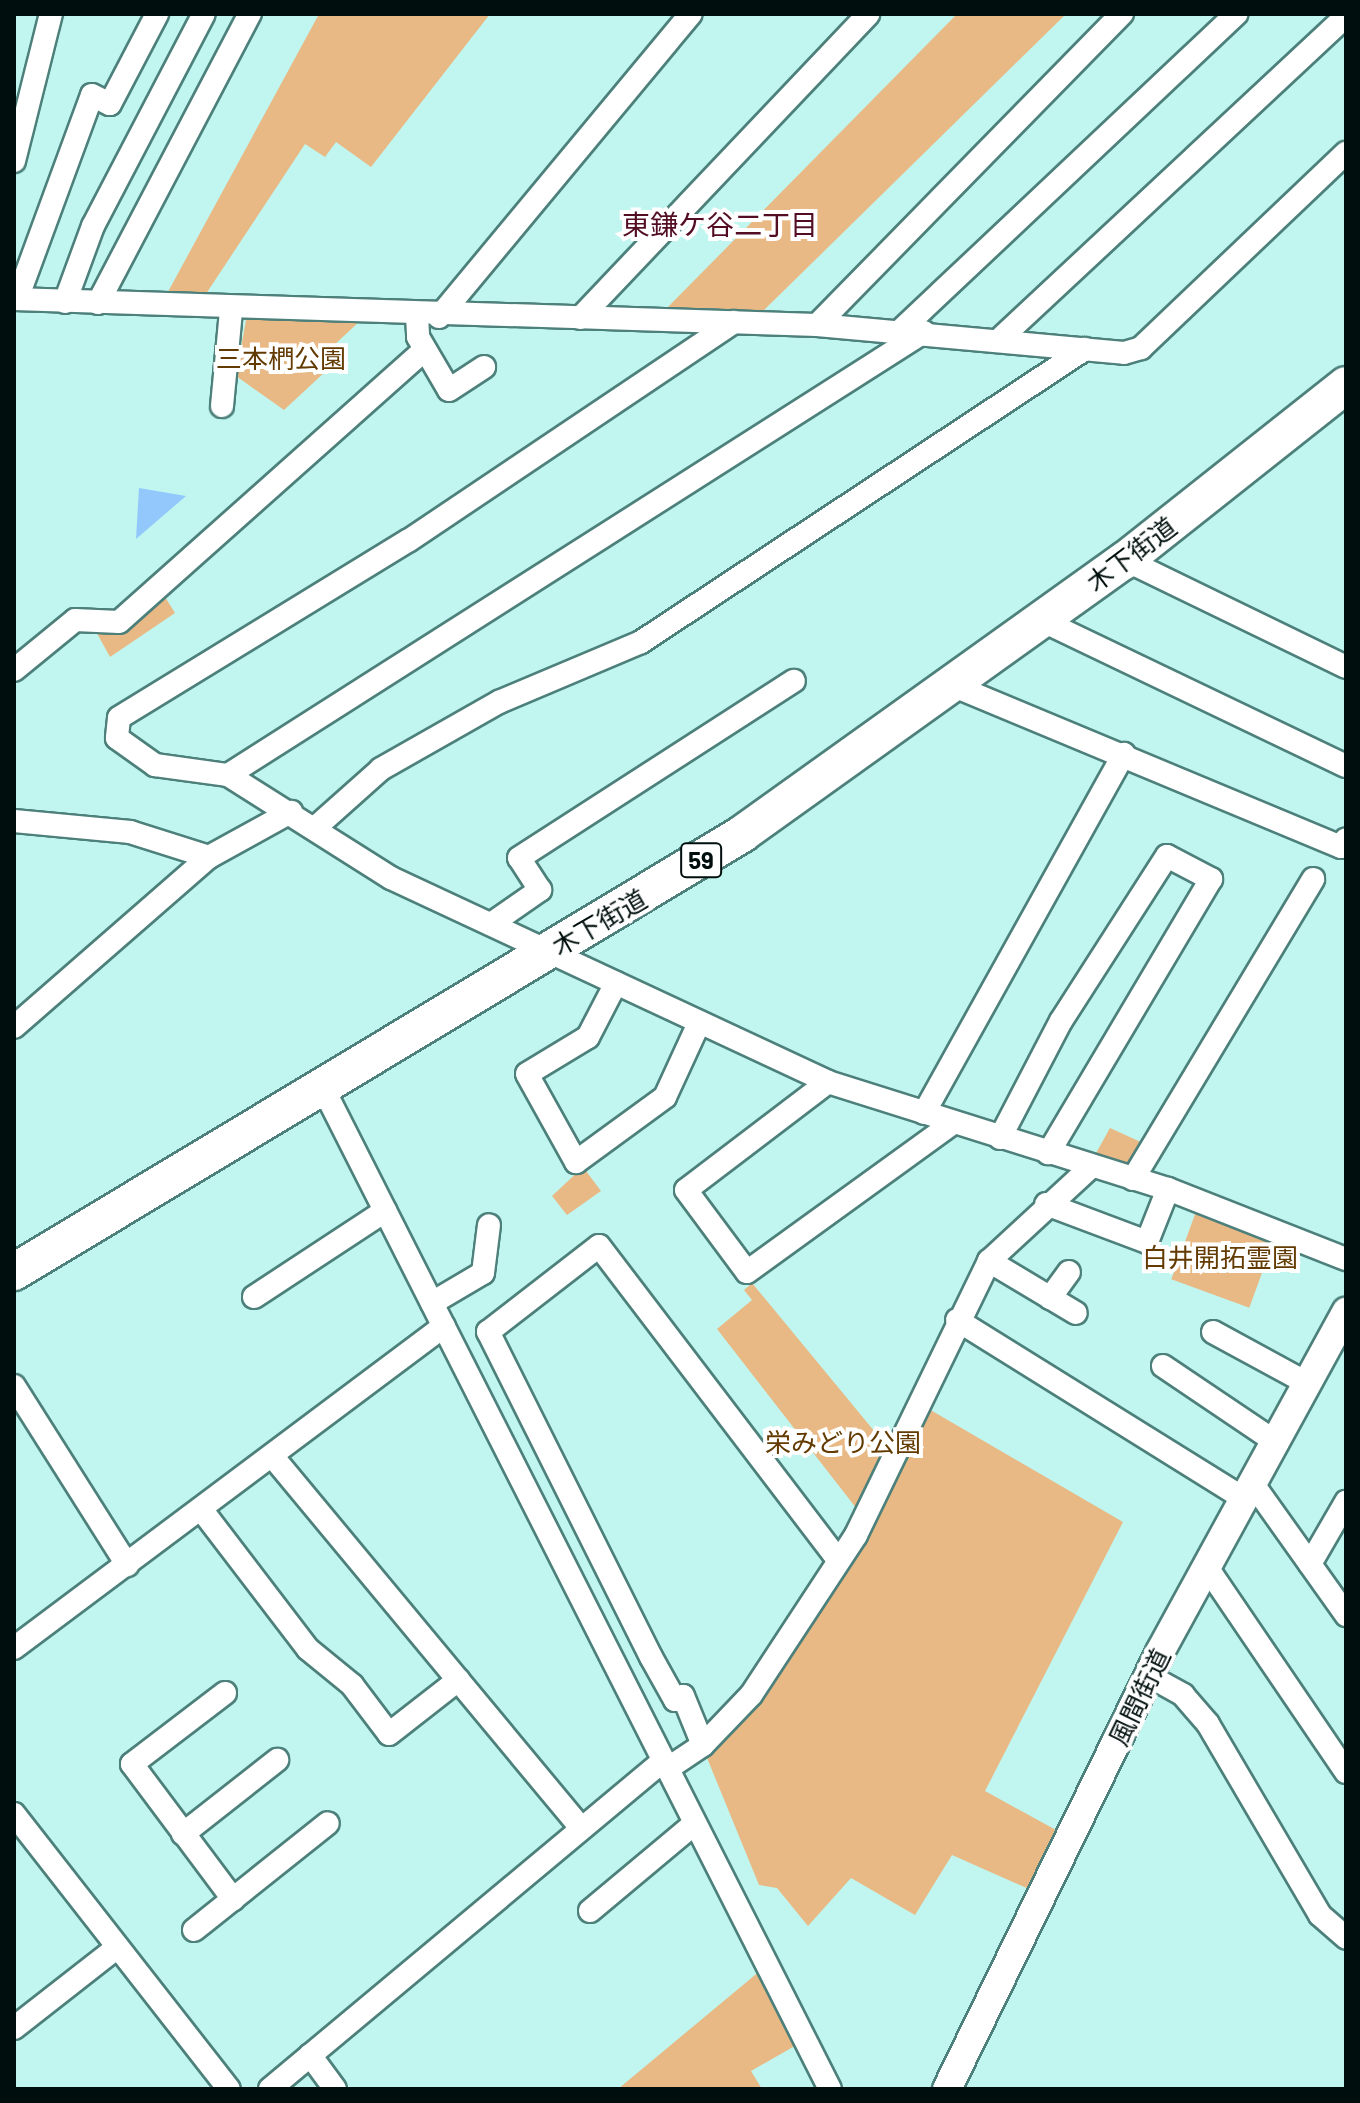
<!DOCTYPE html>
<meta charset="utf-8">
<style>
body{margin:0}
#map{position:relative;width:1360px;height:2103px;overflow:hidden;background:#c0f6ef;font-family:Barlow,"Noto Sans JP",sans-serif}
div>[style]{position:absolute}
.green>*{inset:0;background:#e9b985;transform-origin:0 0}
.water>*{inset:0;background:#92c8fb}
.roads{filter:drop-shadow(2px 0 #4d807b) drop-shadow(-2px 0 #4d807b) drop-shadow(0 2px #4d807b) drop-shadow(0 -2px #4d807b)}
.minor>*{height:22px;margin:-11px;padding:0 11px;transform-origin:11px;border-radius:11px;background:#fff}
.tertiary>*{height:28px;margin:-14px;padding:0 14px;transform-origin:14px;border-radius:14px;background:#fff}
.primary>*{height:36px;margin:-18px;padding:0 18px;transform-origin:18px;border-radius:18px;background:#fff}
span{translate:-50% -50%;white-space:nowrap;text-align:center;line-height:1.15;-webkit-text-stroke:8px #fff;paint-order:stroke}
.shield-label span{padding:2px 6px;background:#fff;border:2px solid;border-radius:6px;-webkit-text-stroke-width:0}
.shield-label{font-size:24px;color:#000f0d;font-weight:700}
.park-label{font-size:26px;color:#633a00}
.street-label{font-size:26px;color:#000f0d}
.neighbourhood-label{font-size:28px;color:#520d23}
.frame{position:absolute;inset:0;border:16px solid #000f0d;pointer-events:none}
</style>
<div id="map">
<div class="green">
<div style="clip-path:polygon(319px 14px,490px 14px,371px 167px,336px 142px,325px 157px,305px 144px,200px 303px,163px 301px)"></div>
<div style="clip-path:polygon(957px 14px,1066px 14px,758px 316px,665px 310px)"></div>
<div style="clip-path:polygon(246px 320px,303px 318px,361px 320px,331px 348px,340px 358px,284px 410px,236px 376px)"></div>
<div style="clip-path:polygon(162px 592px,175px 613px,110px 657px,93px 626px,121px 633px)"></div>
<div style="clip-path:polygon(1110px 1128px,1143px 1143px,1132px 1166px,1095px 1155px)"></div>
<div style="clip-path:polygon(583px 1167px,601px 1191px,567px 1215px,552px 1196px)"></div>
<div style="left:1198px;top:1206px;width:83px;height:78px;rotate:20deg"></div>
<div style="clip-path:polygon(752px 1283px,889px 1449px,860px 1513px,717px 1329px,752px 1300px,744px 1290px)"></div>
<div style="clip-path:polygon(922px 1405px,1123px 1522px,985px 1791px,1056px 1830px,1029px 1889px,952px 1855px,915px 1915px,851px 1878px,808px 1926px,777px 1888px,759px 1885px,705px 1753px,756px 1697px)"></div>
<div style="clip-path:polygon(761px 1970px,800px 2043px,751px 2071px,762px 2089px,618px 2089px)"></div>
</div>
<div class="water">
<div style="clip-path:polygon(139px 488px,186px 496px,136px 539px)"></div>
</div>
<div class="roads">
<div class="minor">
<div style="left:14px;top:161px;width:152px;rotate:-75.9deg"></div>
<div style="left:14px;top:299px;width:803px;rotate:1.85deg"></div>
<div style="left:817px;top:325px;width:308px;rotate:5.2deg"></div>
<div style="left:1124px;top:353px;width:18px;rotate:-16deg"></div>
<div style="left:1141px;top:348px;width:283px;rotate:-43.6deg"></div>
<div style="left:17px;top:299px;width:217px;rotate:-69.8deg"></div>
<div style="left:92px;top:95px;width:20px;rotate:27deg"></div>
<div style="left:110px;top:104px;width:102px;rotate:-62.4deg"></div>
<div style="left:65px;top:302px;width:81px;rotate:-69.8deg"></div>
<div style="left:93px;top:226px;width:239px;rotate:-62.4deg"></div>
<div style="left:98px;top:303px;width:327px;rotate:-62.3deg"></div>
<div style="left:417px;top:315px;width:22px;rotate:87deg"></div>
<div style="left:418px;top:337px;width:61px;rotate:59.7deg"></div>
<div style="left:449px;top:390px;width:42px;rotate:-33.3deg"></div>
<div style="left:439px;top:317px;width:394px;rotate:-50.3deg"></div>
<div style="left:580px;top:318px;width:419px;rotate:-46.5deg"></div>
<div style="left:734px;top:322px;width:391px;rotate:146.1deg"></div>
<div style="left:409px;top:540px;width:340px;rotate:148.5deg"></div>
<div style="left:119px;top:718px;width:20px;rotate:96deg"></div>
<div style="left:117px;top:738px;width:47px;rotate:35.4deg"></div>
<div style="left:155px;top:765px;width:74px;rotate:7.8deg"></div>
<div style="left:228px;top:775px;width:193px;rotate:32.3deg"></div>
<div style="left:391px;top:878px;width:482px;rotate:25deg"></div>
<div style="left:828px;top:1082px;width:356px;rotate:17.5deg"></div>
<div style="left:1168px;top:1189px;width:191px;rotate:21.5deg"></div>
<div style="left:817px;top:325px;width:436px;rotate:-45.6deg"></div>
<div style="left:901px;top:330px;width:461px;rotate:-43.3deg"></div>
<div style="left:1002px;top:337px;width:471px;rotate:-43deg"></div>
<div style="left:222px;top:406px;width:96px;rotate:-84.6deg"></div>
<div style="left:1131px;top:554px;width:14px;rotate:60deg"></div>
<div style="left:1138px;top:566px;width:231px;rotate:25.9deg"></div>
<div style="left:1041px;top:620px;width:338px;rotate:25.6deg"></div>
<div style="left:14px;top:670px;width:79px;rotate:-39.3deg"></div>
<div style="left:75px;top:620px;width:44px;rotate:2.6deg"></div>
<div style="left:119px;top:622px;width:409px;rotate:-41.7deg"></div>
<div style="left:952px;top:685px;width:421px;rotate:22.6deg"></div>
<div style="left:1341px;top:847px;width:9px;rotate:-58deg"></div>
<div style="left:228px;top:775px;width:825px;rotate:-32.48deg"></div>
<div style="left:14px;top:821px;width:117px;rotate:5.4deg"></div>
<div style="left:130px;top:832px;width:83px;rotate:17.6deg"></div>
<div style="left:316px;top:827px;width:87px;rotate:-41.7deg"></div>
<div style="left:381px;top:769px;width:136px;rotate:-29.6deg"></div>
<div style="left:499px;top:702px;width:154px;rotate:-22.9deg"></div>
<div style="left:641px;top:642px;width:532px;rotate:-33.42deg"></div>
<div style="left:491px;top:924px;width:60px;rotate:-34.8deg"></div>
<div style="left:540px;top:890px;width:38px;rotate:-123deg"></div>
<div style="left:519px;top:858px;width:327px;rotate:-32.8deg"></div>
<div style="left:616px;top:983px;width:61px;rotate:117.4deg"></div>
<div style="left:588px;top:1037px;width:71px;rotate:148.8deg"></div>
<div style="left:527px;top:1074px;width:101px;rotate:60.9deg"></div>
<div style="left:576px;top:1162px;width:110px;rotate:-36.1deg"></div>
<div style="left:665px;top:1097px;width:81px;rotate:-65.3deg"></div>
<div style="left:14px;top:1027px;width:259px;rotate:-41.1deg"></div>
<div style="left:209px;top:857px;width:94px;rotate:-28.8deg"></div>
<div style="left:828px;top:1082px;width:178px;rotate:142.7deg"></div>
<div style="left:686px;top:1190px;width:102px;rotate:53.4deg"></div>
<div style="left:747px;top:1272px;width:254px;rotate:-35.9deg"></div>
<div style="left:322px;top:1086px;width:1124px;rotate:63.14deg"></div>
<div style="left:924px;top:1113px;width:411px;rotate:-60.9deg"></div>
<div style="left:1000px;top:1138px;width:132px;rotate:-62.5deg"></div>
<div style="left:1061px;top:1021px;width:196px;rotate:-57.3deg"></div>
<div style="left:1167px;top:856px;width:50px;rotate:27.6deg"></div>
<div style="left:1211px;top:879px;width:319px;rotate:120.7deg"></div>
<div style="left:1133px;top:1179px;width:350px;rotate:-59deg"></div>
<div style="left:1046px;top:1204px;width:108px;rotate:20.6deg"></div>
<div style="left:1147px;top:1242px;width:57px;rotate:-68.4deg"></div>
<div style="left:989px;top:1261px;width:101px;rotate:30.9deg"></div>
<div style="left:254px;top:1297px;width:157px;rotate:-33.3deg"></div>
<div style="left:1050px;top:1298px;width:32px;rotate:-54deg"></div>
<div style="left:432px;top:1303px;width:59px;rotate:-30.5deg"></div>
<div style="left:483px;top:1273px;width:48px;rotate:-82.9deg"></div>
<div style="left:957px;top:1320px;width:339px;rotate:31.9deg"></div>
<div style="left:1213px;top:1332px;width:107px;rotate:28.5deg"></div>
<div style="left:1163px;top:1366px;width:138px;rotate:34deg"></div>
<div style="left:14px;top:1386px;width:212px;rotate:57.7deg"></div>
<div style="left:273px;top:1457px;width:481px;rotate:50.3deg"></div>
<div style="left:1253px;top:1484px;width:161px;rotate:54.6deg"></div>
<div style="left:201px;top:1509px;width:176px;rotate:52.6deg"></div>
<div style="left:308px;top:1649px;width:57px;rotate:39.3deg"></div>
<div style="left:352px;top:1685px;width:61px;rotate:52.9deg"></div>
<div style="left:389px;top:1734px;width:88px;rotate:-38deg"></div>
<div style="left:1310px;top:1564px;width:72px;rotate:-59.9deg"></div>
<div style="left:1206px;top:1566px;width:249px;rotate:55.8deg"></div>
<div style="left:14px;top:1648px;width:537px;rotate:-36.83deg"></div>
<div style="left:1151px;top:1677px;width:37px;rotate:29deg"></div>
<div style="left:1183px;top:1695px;width:38px;rotate:49deg"></div>
<div style="left:1208px;top:1724px;width:221px;rotate:59.6deg"></div>
<div style="left:1320px;top:1915px;width:35px;rotate:41deg"></div>
<div style="left:225px;top:1693px;width:117px;rotate:142.6deg"></div>
<div style="left:132px;top:1764px;width:169px;rotate:53.2deg"></div>
<div style="left:703px;top:1745px;width:53px;rotate:-112.2deg"></div>
<div style="left:683px;top:1696px;width:9px;rotate:153deg"></div>
<div style="left:675px;top:1700px;width:49px;rotate:-119.2deg"></div>
<div style="left:651px;top:1657px;width:364px;rotate:-116.6deg"></div>
<div style="left:488px;top:1332px;width:140px;rotate:-37.8deg"></div>
<div style="left:599px;top:1246px;width:392px;rotate:52.7deg"></div>
<div style="left:667px;top:1769px;width:43px;rotate:-33.7deg"></div>
<div style="left:703px;top:1745px;width:69px;rotate:-46.2deg"></div>
<div style="left:751px;top:1695px;width:191px;rotate:-56.7deg"></div>
<div style="left:856px;top:1535px;width:305px;rotate:-64.1deg"></div>
<div style="left:989px;top:1261px;width:139px;rotate:-42.7deg"></div>
<div style="left:14px;top:1814px;width:349px;rotate:52deg"></div>
<div style="left:183px;top:1834px;width:120px;rotate:-38.2deg"></div>
<div style="left:590px;top:1911px;width:136px;rotate:-39.9deg"></div>
<div style="left:194px;top:1930px;width:171px;rotate:-38.6deg"></div>
<div style="left:14px;top:2028px;width:128px;rotate:-38deg"></div>
<div style="left:310px;top:2055px;width:42px;rotate:53.7deg"></div>
<div style="left:270px;top:2089px;width:512px;rotate:-39.85deg"></div>
</div>
<div class="tertiary">
<div style="left:947px;top:2089px;width:486px;rotate:-64deg"></div>
<div style="left:1160px;top:1652px;width:388px;rotate:-61.3deg"></div>
</div>
<div class="primary">
<div style="left:14px;top:1272px;width:850px;rotate:-31.03deg"></div>
<div style="left:742px;top:834px;width:470px;rotate:-35.6deg"></div>
<div style="left:1124px;top:561px;width:283px;rotate:-38.4deg"></div>
</div>
</div>
<div class="shield-label">
<span style="left:701px;top:860px">59</span>
</div>
<div class="park-label">
<span style="left:281px;top:358px">三本椚公園</span>
<span style="left:1220px;top:1257px">白井開拓霊園</span>
<span style="left:843px;top:1442px">栄みどり公園</span>
</div>
<div class="street-label">
<span style="left:1131px;top:554px;rotate:-37deg">木下街道</span>
<span style="left:599px;top:922px;rotate:-30deg">木下街道</span>
<span style="left:1139px;top:1697px;rotate:-64deg">風間街道</span>
</div>
<div class="neighbourhood-label">
<span style="left:720px;top:224px">東鎌ケ谷二丁目</span>
</div>
<div class="frame"></div>
</div>
